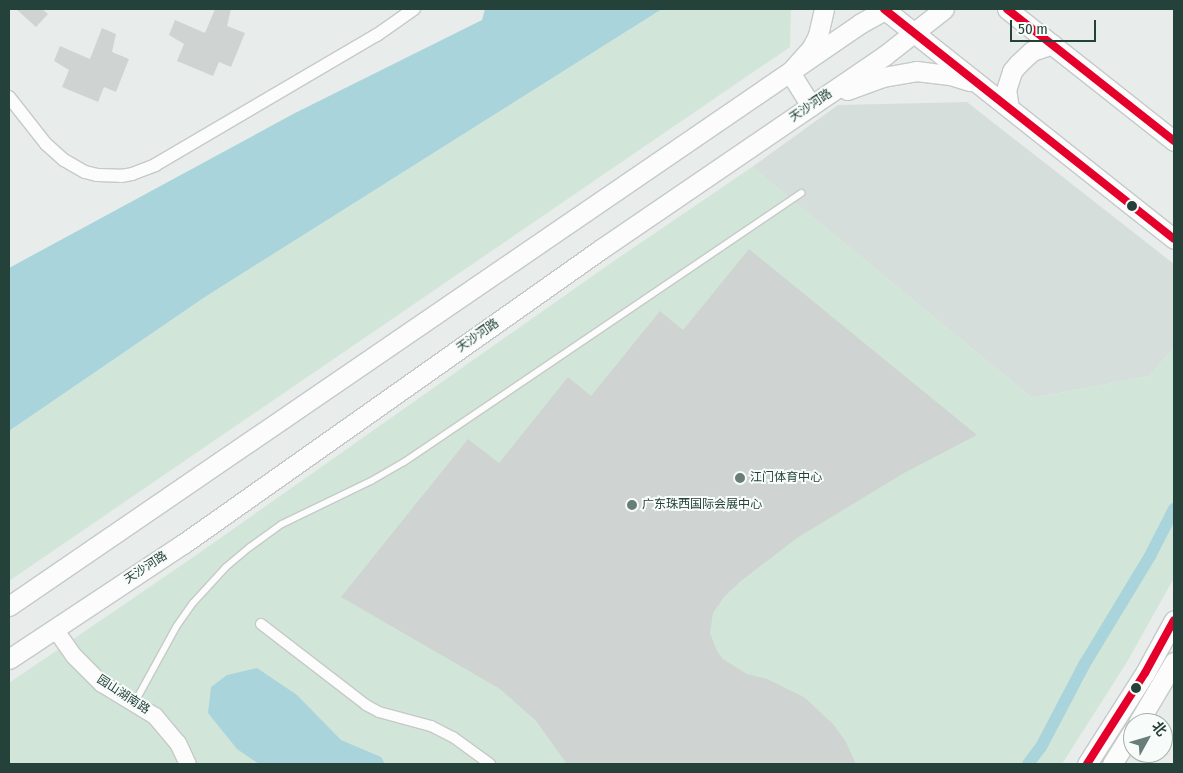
<!DOCTYPE html>
<meta charset="utf-8">
<style>
body{margin:0}
#map{position:relative;width:1183px;height:773px;overflow:hidden;background:#e8edeb;font-family:"Fira Sans Condensed","Noto Sans SC",sans-serif}
div>[style]{position:absolute}
.built>*{inset:0;background:#d6dedb}
.green>*{inset:0;background:#d1e6d8}
.water>*{inset:0;background:#a9d4db}
.canal>*{height:12px;margin:-6px;padding:0 6px;transform-origin:6px;border-radius:6px;background:#a9d4db}
.building>*{inset:0;background:#cfd4d2}
.roads{filter:drop-shadow(1px 0 #c5cac8) drop-shadow(-1px 0 #c5cac8) drop-shadow(0 1px #c5cac8) drop-shadow(0 -1px #c5cac8)}
.service>*{height:6px;margin:-3px;padding:0 3px;transform-origin:3px;border-radius:3px;background:#fcfcfc}
.pedestrian>*{height:10px;margin:-5px;padding:0 5px;transform-origin:5px;border-radius:5px;background:#fcfcfc}
.minor>*{height:12px;margin:-6px;padding:0 6px;transform-origin:6px;border-radius:6px;background:#fcfcfc}
.tertiary>*{height:16px;margin:-8px;padding:0 8px;transform-origin:8px;border-radius:8px;background:#fcfcfc}
.secondary>*{height:19px;margin:-9.5px;padding:0 9.5px;transform-origin:9.5px;border-radius:9.5px;background:#fcfcfc}
.bus-1>*{height:8px;margin:-4px;padding:0 4px;transform-origin:4px;border-radius:4px;background:#e4002b}
.dots>*{width:14px;height:14px;translate:-50% -50%;box-sizing:border-box;border:2px solid #f7fbf9;border-radius:50%}
span{translate:-50% -50%;white-space:nowrap;text-align:center;line-height:1.15;-webkit-text-stroke:4px #f7fbf9;paint-order:stroke}
.street-label{font-size:12px;color:#24423a}
.poi-label{font-size:12px;color:#24423a}
.left{translate:0 -50%;text-align:left}
.frame{position:absolute;inset:0;border:10px solid #24423a;pointer-events:none}
.north{position:absolute;left:1123px;top:713px;width:50px;height:50px;box-sizing:border-box;background:#f7fbf9;border:1px solid #a3b1ad;border-radius:50%;rotate:51deg;font-size:14px;font-weight:700;line-height:20px;text-align:center;color:#24423a}
.north::after{content:'';display:block;margin:auto;width:18px;height:22px;background:#697e78;clip-path:polygon(50% 0,100% 100%,50% 72%,0 100%)}
.scale{position:absolute;left:1010px;top:20px;width:86px;height:22px;box-sizing:border-box;border:2px solid #24423a;border-top:0;padding-left:6px;font-size:15px;line-height:18px;white-space:nowrap;color:#24423a;-webkit-text-stroke:4px #f7fbf9;paint-order:stroke}
</style>
<div id="map">
<div class="built">
<div style="clip-path:polygon(967px 102px,1174px 264px,1174px 347px,1150px 376px,1032px 398px,752px 167px,838px 105px)"></div>
</div>
<div class="green">
<div style="clip-path:polygon(662px 9px,791px 9px,790px 47px,9px 581px,9px 431px,205px 297px)"></div>
<div style="clip-path:polygon(752px 167px,1032px 398px,1150px 376px,1174px 347px,1174px 578px,1127px 662px,1062px 764px,9px 764px,9px 683px,192px 558px,611px 263px)"></div>
</div>
<div class="water">
<div style="clip-path:polygon(485px 9px,662px 9px,205px 297px,9px 431px,9px 268px,295px 113px,482px 20px)"></div>
<div style="clip-path:polygon(257px 668px,297px 695px,341px 740px,381px 757px,385px 764px,259px 764px,237px 749px,208px 713px,211px 687px,227px 675px)"></div>
</div>
<div class="canal">
<div style="left:1028px;top:764px;width:21px;rotate:-53deg"></div>
<div style="left:1041px;top:747px;width:93px;rotate:-62.3deg"></div>
<div style="left:1084px;top:665px;width:127px;rotate:-58.8deg"></div>
<div style="left:1150px;top:556px;width:53px;rotate:-62.9deg"></div>
</div>
<div class="building">
<div style="clip-path:polygon(16px 9px,42px 9px,48px 14px,36px 27px)"></div>
<div style="clip-path:polygon(215px 9px,231px 9px,227px 26px,245px 33px,231px 67px,219px 62px,213px 76px,177px 61px,184px 44px,169px 35px,175px 20px,205px 33px)"></div>
<div style="clip-path:polygon(102px 28px,116px 34px,112px 52px,129px 59px,116px 92px,104px 87px,98px 102px,62px 87px,69px 70px,54px 61px,60px 46px,90px 59px)"></div>
<div style="clip-path:polygon(749px 249px,977px 435px,904px 473px,797px 538px,741px 581px,724px 597px,713px 613px,710px 633px,717px 651px,723px 659px,747px 674px,767px 679px,804px 697px,834px 725px,846px 742px,856px 764px,567px 764px,536px 721px,500px 689px,341px 597px,468px 439px,499px 463px,568px 377px,591px 396px,660px 311px,683px 330px)"></div>
</div>
<div class="roads">
<div class="service">
<div style="left:135px;top:702px;width:85px;rotate:-61.3deg"></div>
<div style="left:176px;top:627px;width:29px;rotate:-55deg"></div>
<div style="left:193px;top:603px;width:49px;rotate:-47.5deg"></div>
<div style="left:226px;top:567px;width:31px;rotate:-40deg"></div>
<div style="left:250px;top:547px;width:39px;rotate:-36deg"></div>
<div style="left:282px;top:524px;width:99px;rotate:-25.8deg"></div>
<div style="left:371px;top:481px;width:38px;rotate:-30deg"></div>
<div style="left:404px;top:462px;width:480px;rotate:-34.1deg"></div>
</div>
<div class="pedestrian">
<div style="left:261px;top:624px;width:133px;rotate:37.6deg"></div>
<div style="left:366px;top:705px;width:15px;rotate:28deg"></div>
<div style="left:379px;top:712px;width:54px;rotate:15.1deg"></div>
<div style="left:431px;top:726px;width:25px;rotate:27deg"></div>
<div style="left:453px;top:737px;width:46px;rotate:36.1deg"></div>
</div>
<div class="minor">
<div style="left:9px;top:97px;width:60px;rotate:51.8deg"></div>
<div style="left:46px;top:144px;width:24px;rotate:42deg"></div>
<div style="left:64px;top:160px;width:24px;rotate:30deg"></div>
<div style="left:85px;top:172px;width:12px;rotate:14deg"></div>
<div style="left:97px;top:175px;width:24px;rotate:2deg"></div>
<div style="left:121px;top:176px;width:11px;rotate:-10deg"></div>
<div style="left:132px;top:174px;width:25px;rotate:-21deg"></div>
<div style="left:155px;top:165px;width:257px;rotate:-30.4deg"></div>
<div style="left:377px;top:35px;width:45px;rotate:-35.1deg"></div>
</div>
<div class="tertiary">
<div style="left:55px;top:629px;width:33px;rotate:55deg"></div>
<div style="left:74px;top:656px;width:40px;rotate:45deg"></div>
<div style="left:102px;top:684px;width:62px;rotate:31.1deg"></div>
<div style="left:155px;top:716px;width:35px;rotate:50deg"></div>
<div style="left:178px;top:743px;width:23px;rotate:65deg"></div>
</div>
<div class="secondary">
<div style="left:884px;top:9px;width:370px;rotate:38.4deg"></div>
<div style="left:1007px;top:9px;width:213px;rotate:38.3deg"></div>
<div style="left:847px;top:90px;width:38px;rotate:-20deg"></div>
<div style="left:883px;top:77px;width:34px;rotate:-10deg"></div>
<div style="left:916px;top:71px;width:34px;rotate:7deg"></div>
<div style="left:950px;top:75px;width:21px;rotate:17deg"></div>
<div style="left:811px;top:106px;width:40px;rotate:-122deg"></div>
<div style="left:790px;top:72px;width:31px;rotate:-48deg"></div>
<div style="left:811px;top:49px;width:16px;rotate:-63deg"></div>
<div style="left:818px;top:35px;width:27px;rotate:-77deg"></div>
<div style="left:1009px;top:108px;width:18px;rotate:-99deg"></div>
<div style="left:1006px;top:90px;width:20px;rotate:-72deg"></div>
<div style="left:1012px;top:71px;width:9px;rotate:-49deg"></div>
<div style="left:1018px;top:64px;width:19px;rotate:-43deg"></div>
<div style="left:1032px;top:51px;width:21px;rotate:-19deg"></div>
<div style="left:9px;top:606px;width:1032px;rotate:-34.38deg"></div>
<div style="left:861px;top:23px;width:29px;rotate:-29deg"></div>
<div style="left:9px;top:659px;width:209px;rotate:-33.5deg"></div>
<div style="left:183px;top:544px;width:512px;rotate:-35.21deg"></div>
<div style="left:601px;top:249px;width:343px;rotate:-34.3deg"></div>
<div style="left:884px;top:56px;width:76px;rotate:-38.1deg"></div>
<div style="left:1138px;top:723px;width:71px;rotate:-59.5deg"></div>
<div style="left:1087px;top:764px;width:108px;rotate:-57.5deg"></div>
<div style="left:1145px;top:673px;width:60px;rotate:-61.3deg"></div>
<div style="left:1112px;top:764px;width:39px;rotate:-58deg"></div>
</div>
</div>
<div class="bus-1">
<div style="left:884px;top:9px;width:370px;rotate:38.4deg"></div>
<div style="left:1007px;top:9px;width:213px;rotate:38.3deg"></div>
<div style="left:1087px;top:764px;width:108px;rotate:-57.5deg"></div>
<div style="left:1145px;top:673px;width:60px;rotate:-61.3deg"></div>
</div>
<div class="dots">
<div style="left:1132px;top:206px;background:#24423a"></div>
<div style="left:740px;top:478px;background:#697e78"></div>
<div style="left:632px;top:505px;background:#697e78"></div>
<div style="left:1136px;top:688px;background:#24423a"></div>
</div>
<div class="street-label">
<span style="left:811px;top:106px;rotate:-34deg">天沙河路</span>
<span style="left:478px;top:336px;rotate:-35deg">天沙河路</span>
<span style="left:146px;top:568px;rotate:-33deg">天沙河路</span>
<span style="left:123px;top:695px;rotate:33deg">园山湖南路</span>
</div>
<div class="poi-label">
<span class="left" style="left:750px;top:478px">江门体育中心</span>
<span class="left" style="left:642px;top:505px">广东珠西国际会展中心</span>
</div>
<div class="frame"></div>
<div class="north">北</div>
<div class="scale">50 m</div>
</div>
